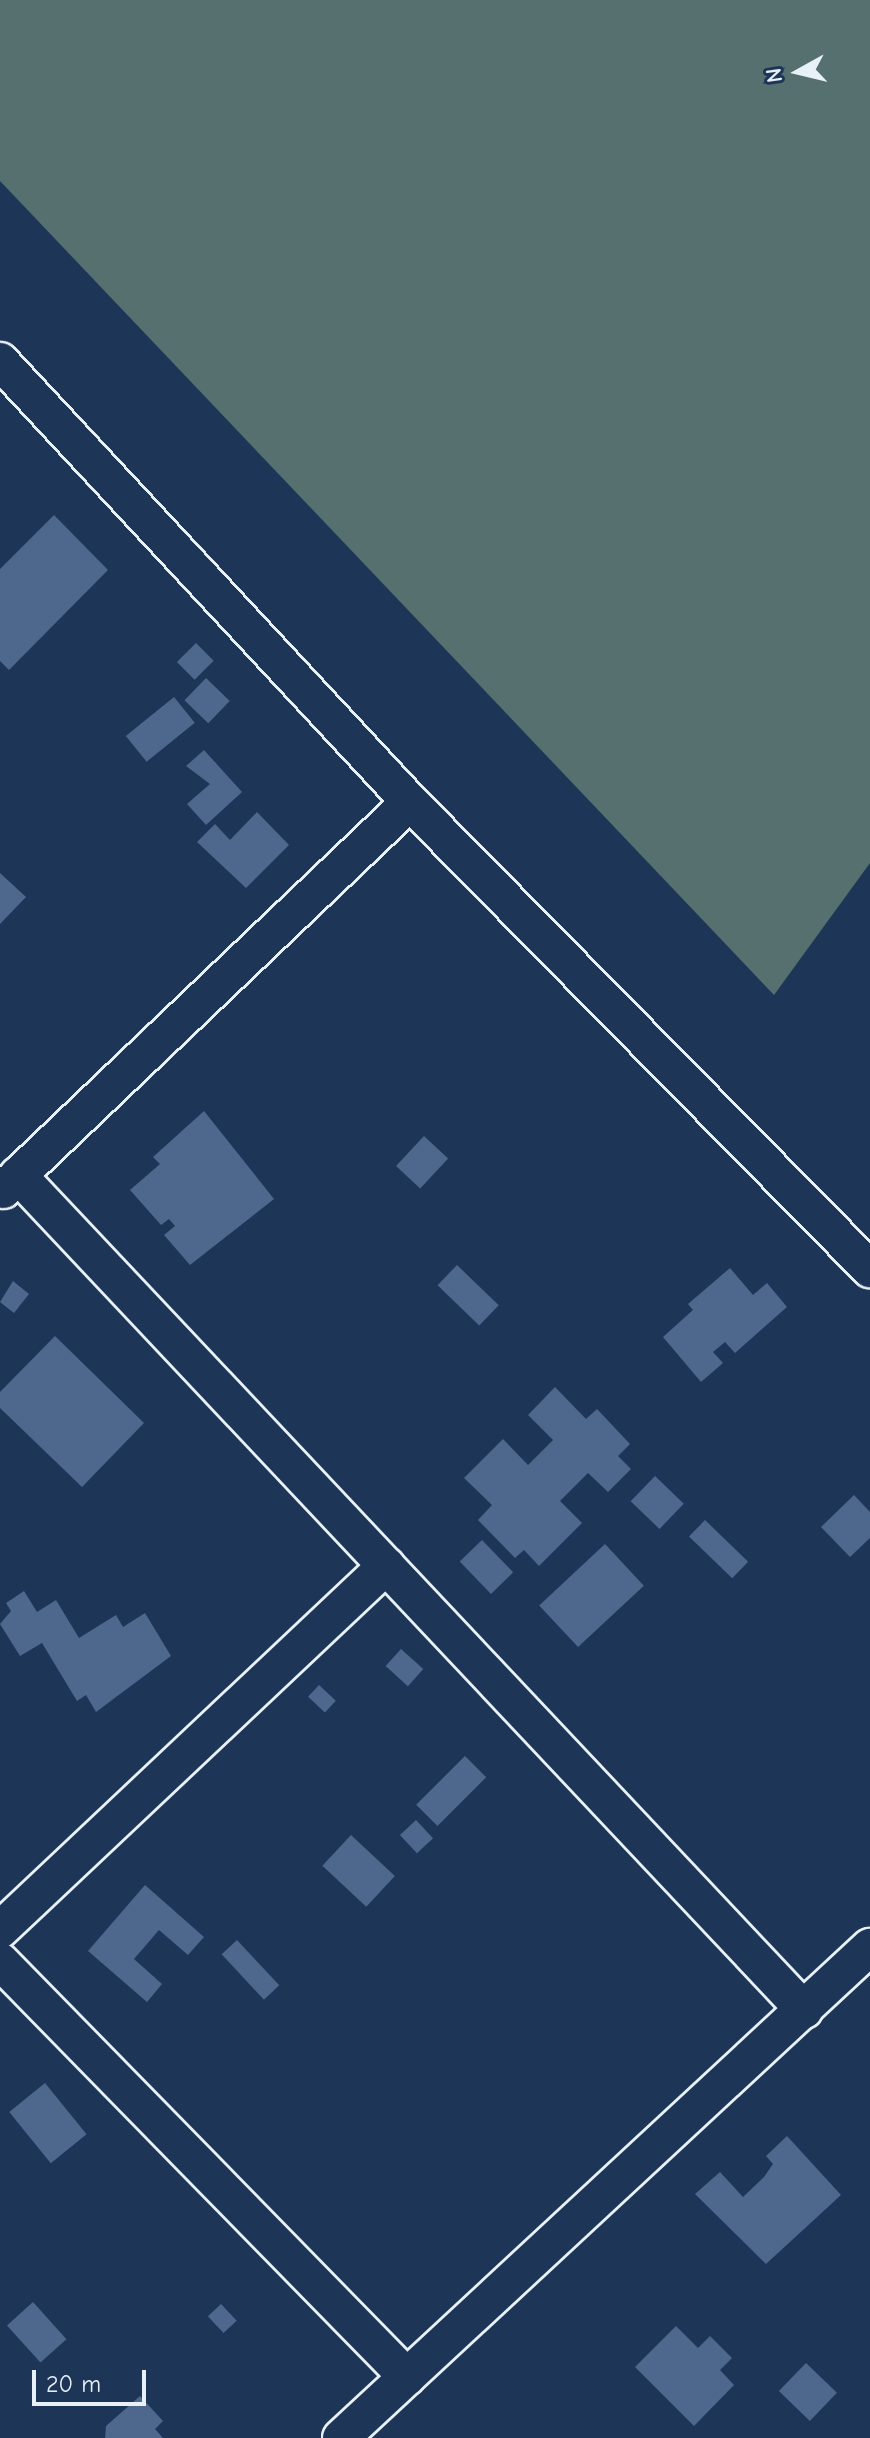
<!DOCTYPE html>
<style>
body{margin:0}
#map{position:relative;width:870px;height:2438px;overflow:hidden;background:#1d3557;font-family:"Comic Neue",sans-serif}
div>[style]{position:absolute}
.green>*{inset:0;background:#55706e}
.building>*{inset:0;background:#4e678d;transform-origin:0 0}
.roads{filter:drop-shadow(2px 0 #e8f1f8) drop-shadow(-2px 0 #e8f1f8) drop-shadow(0 2px #e8f1f8) drop-shadow(0 -2px #e8f1f8)}
.minor>*{height:36px;margin:-18px;padding:0 18px;transform-origin:18px;border-radius:18px;background:#1d3557}
span{translate:-50% -50%;white-space:nowrap;text-align:center;line-height:1.15;-webkit-text-stroke:8px #1d3557;paint-order:stroke}
.north{position:absolute;left:758px;top:32px;width:80px;height:80px;-webkit-text-stroke:6px #1d3557;paint-order:stroke;rotate:262deg;font-size:22px;font-weight:700;line-height:32px;text-align:center;color:#e8f1f8}
.north::after{content:'';display:block;margin:auto;width:28px;height:36px;background:#e8f1f8;clip-path:polygon(50% 0,100% 100%,50% 72%,0 100%)}
.scale{position:absolute;left:32px;top:2370px;width:114px;height:36px;box-sizing:border-box;border:4px solid #e8f1f8;border-top:0;padding-left:10px;font-size:24px;line-height:28px;white-space:nowrap;color:#e8f1f8;-webkit-text-stroke:6px #1d3557;paint-order:stroke}
</style>
<div id="map">
<div class="green">
<div style="clip-path:polygon(0 0,870px 0,870px 863px,774px 995px,0 181px)"></div>
</div>
<div class="building">
<div style="clip-path:polygon(54px 515px,108px 570px,9px 670px,0 661px,0 569px)"></div>
<div style="left:196px;top:643px;width:25px;height:27px;rotate:45deg"></div>
<div style="left:206px;top:678px;width:33px;height:31px;rotate:44deg"></div>
<div style="left:174px;top:697px;width:33px;height:62px;rotate:51deg"></div>
<div style="clip-path:polygon(204px 750px,242px 792px,206px 825px,187px 804px,210px 784px,186px 766px)"></div>
<div style="clip-path:polygon(257px 812px,289px 845px,246px 888px,197px 842px,215px 824px,230px 840px)"></div>
<div style="clip-path:polygon(0 873px,26px 897px,0 924px)"></div>
<div style="clip-path:polygon(204px 1111px,274px 1199px,190px 1265px,164px 1235px,175px 1226px,169px 1219px,161px 1225px,130px 1190px,160px 1164px,153px 1157px)"></div>
<div style="left:424px;top:1136px;width:33px;height:41px;rotate:43deg"></div>
<div style="left:457px;top:1265px;width:58px;height:28px;rotate:44deg"></div>
<div style="clip-path:polygon(730px 1268px,753px 1295px,767px 1283px,787px 1307px,735px 1353px,725px 1342px,713px 1352px,723px 1363px,701px 1382px,663px 1337px,693px 1310px,688px 1304px)"></div>
<div style="clip-path:polygon(13px 1281px,29px 1294px,14px 1313px,0 1302px)"></div>
<div style="clip-path:polygon(55px 1336px,144px 1423px,82px 1487px,0 1408px,0 1392px)"></div>
<div style="clip-path:polygon(555px 1387px,586px 1419px,597px 1409px,630px 1444px,618px 1456px,631px 1469px,608px 1492px,588px 1473px,560px 1501px,582px 1523px,539px 1566px,524px 1550px,515px 1558px,478px 1520px,492px 1505px,464px 1478px,503px 1439px,528px 1465px,553px 1440px,528px 1415px)"></div>
<div style="left:655px;top:1476px;width:40px;height:35px;rotate:44deg"></div>
<div style="clip-path:polygon(854px 1495px,870px 1512px,870px 1538px,850px 1557px,821px 1527px)"></div>
<div style="left:705px;top:1520px;width:60px;height:23px;rotate:44deg"></div>
<div style="left:482px;top:1540px;width:45px;height:31px;rotate:46deg"></div>
<div style="left:605px;top:1544px;width:57px;height:90px;rotate:47deg"></div>
<div style="clip-path:polygon(24px 1591px,37px 1612px,56px 1600px,79px 1638px,116px 1615px,123px 1627px,145px 1613px,171px 1656px,96px 1712px,86px 1695px,77px 1701px,42px 1643px,20px 1656px,0 1624px,11px 1611px,6px 1603px)"></div>
<div style="left:401px;top:1649px;width:30px;height:23px;rotate:42deg"></div>
<div style="left:319px;top:1685px;width:23px;height:16px;rotate:43deg"></div>
<div style="left:465px;top:1756px;width:30px;height:69px;rotate:45deg"></div>
<div style="left:416px;top:1820px;width:25px;height:22px;rotate:47deg"></div>
<div style="left:351px;top:1835px;width:60px;height:42px;rotate:43deg"></div>
<div style="clip-path:polygon(145px 1885px,204px 1937px,188px 1955px,159px 1930px,134px 1959px,162px 1984px,147px 2002px,88px 1951px)"></div>
<div style="left:237px;top:1940px;width:62px;height:21px;rotate:47deg"></div>
<div style="left:45px;top:2083px;width:66px;height:46px;rotate:51deg"></div>
<div style="clip-path:polygon(787px 2136px,841px 2195px,766px 2264px,695px 2194px,720px 2172px,743px 2197px,764px 2177px,773px 2164px,766px 2156px)"></div>
<div style="left:33px;top:2302px;width:50px;height:35px;rotate:48deg"></div>
<div style="left:221px;top:2304px;width:23px;height:18px;rotate:47deg"></div>
<div style="clip-path:polygon(676px 2326px,698px 2348px,710px 2336px,732px 2358px,720px 2370px,734px 2385px,694px 2426px,635px 2367px)"></div>
<div style="left:806px;top:2363px;width:43px;height:39px;rotate:44deg"></div>
<div style="clip-path:polygon(140px 2396px,163px 2421px,155px 2429px,163px 2438px,105px 2438px,106px 2426px)"></div>
</div>
<div class="roads">
<div class="minor">
<div style="left:0;top:361px;width:602px;rotate:47.09deg"></div>
<div style="left:410px;top:802px;width:656px;rotate:45.43deg"></div>
<div style="left:18px;top:1175px;width:1147px;rotate:46.73deg"></div>
<div style="left:3px;top:1190px;width:562px;rotate:-43.63deg"></div>
<div style="left:0;top:1930px;width:531px;rotate:-43.32deg"></div>
<div style="left:0;top:1961px;width:582px;rotate:45.63deg"></div>
<div style="left:341px;top:2438px;width:722px;rotate:-42.87deg"></div>
</div>
</div>
<div class="north">N</div>
<div class="scale">20 m</div>
</div>
